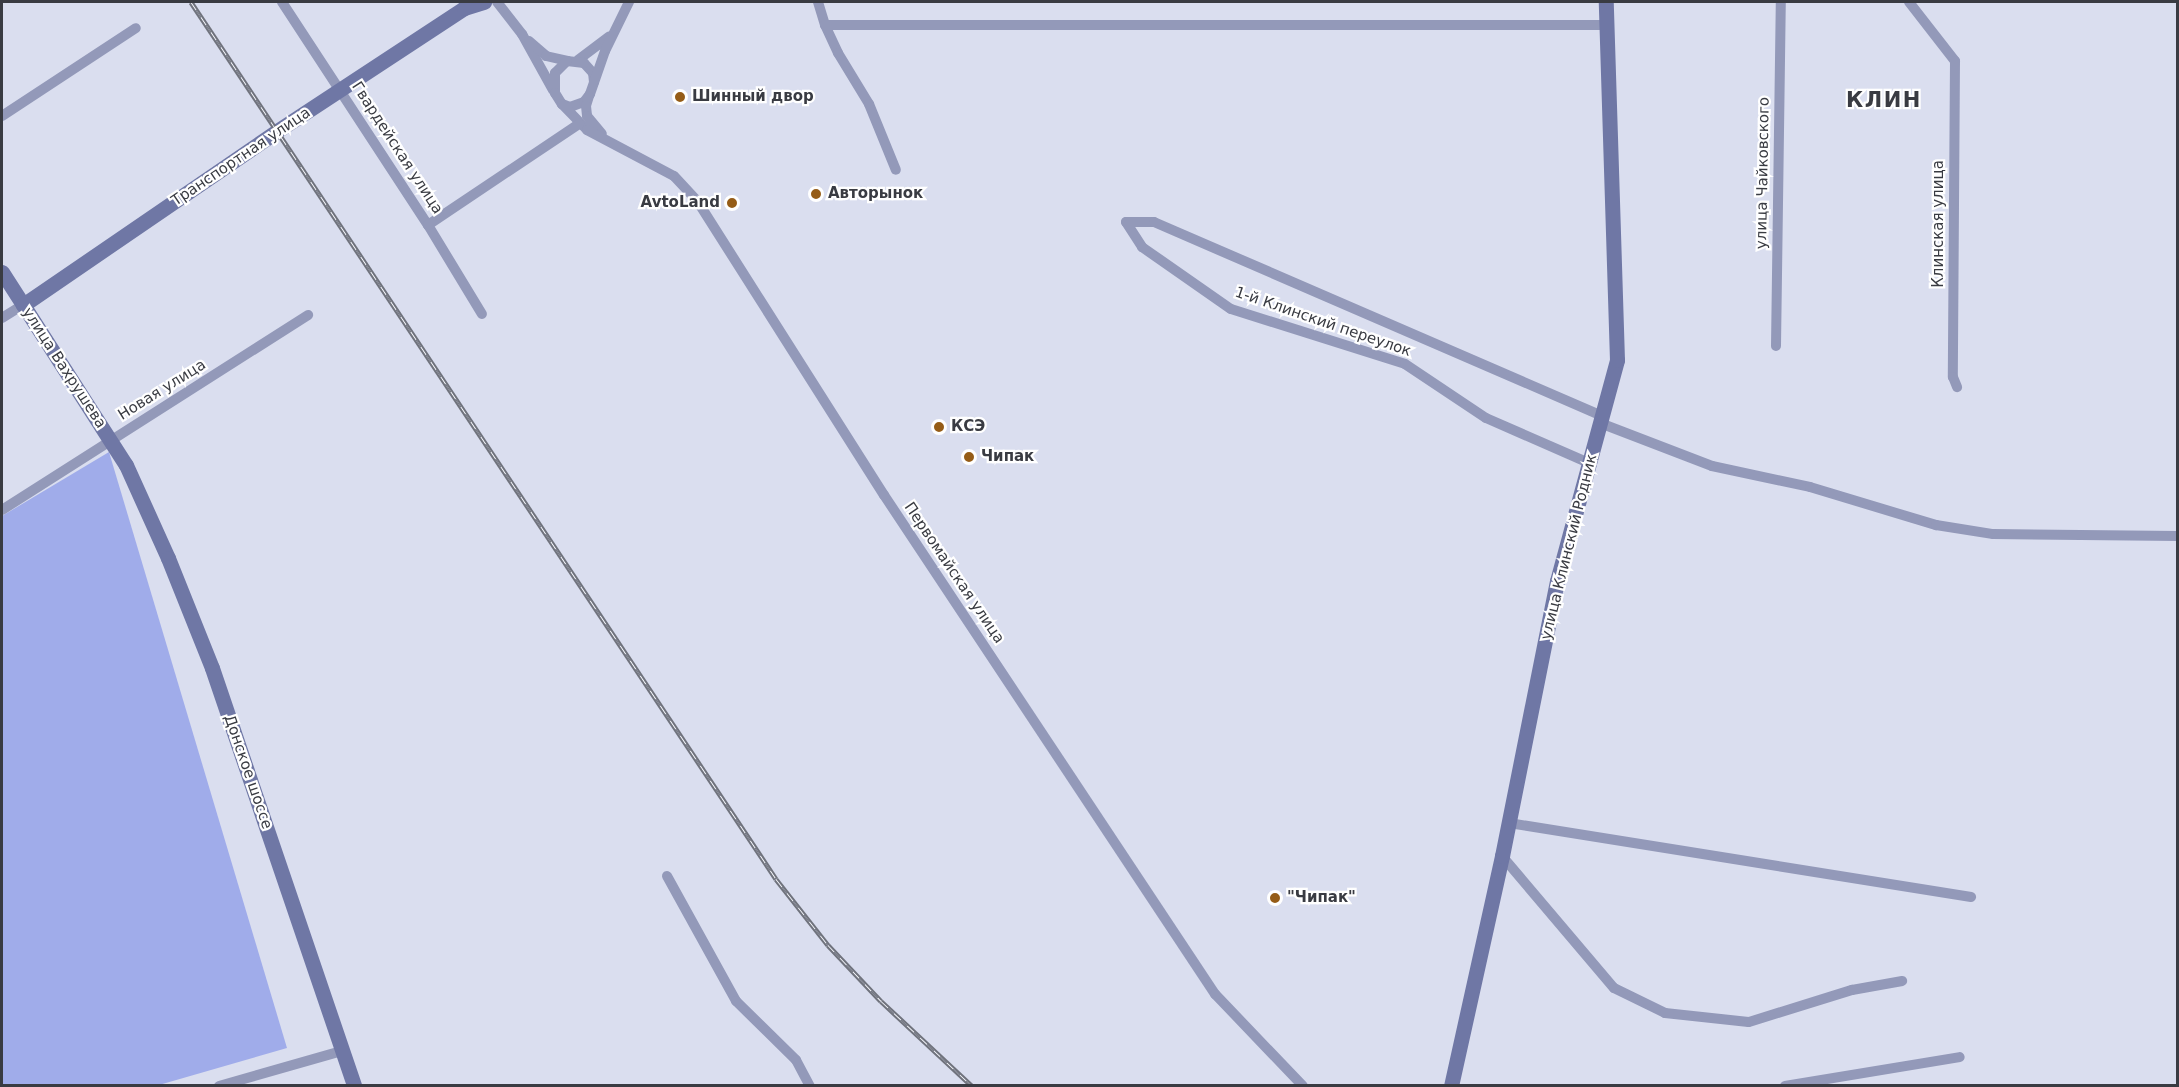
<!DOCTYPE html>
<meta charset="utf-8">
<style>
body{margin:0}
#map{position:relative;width:2179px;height:1087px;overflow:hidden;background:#dadeef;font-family:"DejaVu Sans",sans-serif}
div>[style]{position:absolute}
.green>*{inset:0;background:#a0acea}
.street>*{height:10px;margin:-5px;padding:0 5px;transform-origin:5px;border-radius:5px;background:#9399b9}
.secondary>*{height:15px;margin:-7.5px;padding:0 7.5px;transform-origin:7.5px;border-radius:7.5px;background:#6f77a5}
.rail>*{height:5px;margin-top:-2.5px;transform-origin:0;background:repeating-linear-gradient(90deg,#fff 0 9px,#70737d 0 18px);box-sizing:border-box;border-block:2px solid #70737d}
.dots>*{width:16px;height:16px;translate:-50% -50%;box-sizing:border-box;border:3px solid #fff;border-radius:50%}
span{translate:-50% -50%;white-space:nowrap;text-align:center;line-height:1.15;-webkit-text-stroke:4.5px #fff;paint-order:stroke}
.poi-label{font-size:15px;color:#393b42;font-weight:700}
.left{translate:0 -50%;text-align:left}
.right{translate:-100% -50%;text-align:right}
.street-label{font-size:15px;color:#393b42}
.district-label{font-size:21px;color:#393b42;font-weight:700;letter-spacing:1.5px}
.frame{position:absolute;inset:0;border:3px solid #393b42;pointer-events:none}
</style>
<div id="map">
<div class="green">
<div style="clip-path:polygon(109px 452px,287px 1048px,159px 1085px,2px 1085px,2px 516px)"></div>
</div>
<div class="street">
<div style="left:282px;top:2px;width:267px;rotate:56.8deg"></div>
<div style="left:428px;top:225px;width:104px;rotate:58.8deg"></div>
<div style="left:497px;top:2px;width:41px;rotate:52deg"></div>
<div style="left:522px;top:34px;width:64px;rotate:61deg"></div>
<div style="left:818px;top:2px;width:24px;rotate:73deg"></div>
<div style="left:825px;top:25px;width:31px;rotate:65deg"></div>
<div style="left:838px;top:53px;width:60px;rotate:58.7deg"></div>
<div style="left:869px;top:104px;width:71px;rotate:67.8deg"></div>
<div style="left:1909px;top:2px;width:75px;rotate:52.1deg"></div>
<div style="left:1955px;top:61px;width:316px;rotate:90.4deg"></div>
<div style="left:1953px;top:377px;width:11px;rotate:68deg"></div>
<div style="left:825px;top:25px;width:782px"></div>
<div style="left:529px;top:41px;width:23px;rotate:41deg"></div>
<div style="left:546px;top:56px;width:22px;rotate:13deg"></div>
<div style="left:578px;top:60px;width:39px;rotate:-37deg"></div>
<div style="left:594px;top:82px;width:9px;rotate:-96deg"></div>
<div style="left:593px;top:73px;width:13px;rotate:-132deg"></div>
<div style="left:584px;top:63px;width:17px;rotate:-173deg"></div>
<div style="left:567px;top:61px;width:17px;rotate:135deg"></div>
<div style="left:555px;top:73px;width:20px;rotate:90deg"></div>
<div style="left:555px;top:93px;width:13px;rotate:58deg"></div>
<div style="left:562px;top:104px;width:9px;rotate:21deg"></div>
<div style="left:570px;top:107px;width:15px;rotate:-20deg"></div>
<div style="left:584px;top:102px;width:10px;rotate:-53deg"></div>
<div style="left:590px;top:94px;width:46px;rotate:-70.8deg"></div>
<div style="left:605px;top:51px;width:55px;rotate:-63.9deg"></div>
<div style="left:589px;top:96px;width:10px;rotate:107deg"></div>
<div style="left:586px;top:106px;width:10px;rotate:84deg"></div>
<div style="left:587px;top:116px;width:23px;rotate:50deg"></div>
<div style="left:562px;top:104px;width:36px;rotate:46deg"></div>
<div style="left:587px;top:130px;width:98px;rotate:27.9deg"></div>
<div style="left:674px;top:176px;width:35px;rotate:47deg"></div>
<div style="left:698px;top:202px;width:347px;rotate:57.6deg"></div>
<div style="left:884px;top:495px;width:599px;rotate:56.44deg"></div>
<div style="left:1215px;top:994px;width:127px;rotate:46.3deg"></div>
<div style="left:2px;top:116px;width:160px;rotate:-33.3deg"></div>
<div style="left:1126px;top:222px;width:30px;rotate:57deg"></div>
<div style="left:1142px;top:247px;width:108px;rotate:34.9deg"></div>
<div style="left:1231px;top:309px;width:182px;rotate:17.5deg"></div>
<div style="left:1405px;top:364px;width:97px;rotate:33.7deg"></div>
<div style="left:1486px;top:418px;width:112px;rotate:23.6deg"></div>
<div style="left:1126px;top:222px;width:28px"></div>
<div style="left:1154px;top:222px;width:488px;rotate:23.4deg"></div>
<div style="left:428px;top:225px;width:182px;rotate:-33.8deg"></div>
<div style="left:2px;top:318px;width:25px;rotate:-32deg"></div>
<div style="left:1776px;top:346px;width:344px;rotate:-89.2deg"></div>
<div style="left:1600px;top:423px;width:120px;rotate:21deg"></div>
<div style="left:1712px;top:466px;width:100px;rotate:12.1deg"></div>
<div style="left:1810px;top:487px;width:132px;rotate:16.8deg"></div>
<div style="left:1936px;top:525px;width:58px;rotate:9deg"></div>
<div style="left:1993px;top:534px;width:185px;rotate:0.6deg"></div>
<div style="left:2px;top:510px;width:363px;rotate:-32.5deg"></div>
<div style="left:1509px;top:823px;width:468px;rotate:9.1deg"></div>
<div style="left:1502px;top:856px;width:173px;rotate:49.7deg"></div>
<div style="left:1614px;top:988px;width:57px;rotate:26.1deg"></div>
<div style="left:1665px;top:1013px;width:84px;rotate:6.1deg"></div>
<div style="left:1749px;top:1022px;width:108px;rotate:-17.3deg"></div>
<div style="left:1852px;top:990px;width:51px;rotate:-10.2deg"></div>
<div style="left:667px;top:876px;width:143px;rotate:61.1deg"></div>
<div style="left:736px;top:1001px;width:84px;rotate:44.5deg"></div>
<div style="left:796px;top:1060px;width:30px;rotate:62deg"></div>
<div style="left:219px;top:1086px;width:128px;rotate:-15.9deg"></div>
<div style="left:1785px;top:1086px;width:177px;rotate:-9.4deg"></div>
</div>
<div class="secondary">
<div style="left:2px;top:272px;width:229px;rotate:57.3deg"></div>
<div style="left:126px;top:465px;width:102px;rotate:65.7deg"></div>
<div style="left:168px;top:558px;width:118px;rotate:68.2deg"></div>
<div style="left:212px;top:668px;width:441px;rotate:71.2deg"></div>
<div style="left:23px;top:305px;width:308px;rotate:-34.4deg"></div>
<div style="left:277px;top:131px;width:224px;rotate:-33.3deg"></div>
<div style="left:464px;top:8px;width:21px;rotate:-17deg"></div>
<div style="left:1451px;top:1086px;width:236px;rotate:-77.5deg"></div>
<div style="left:1502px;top:856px;width:280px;rotate:-78.7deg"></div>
<div style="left:1557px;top:581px;width:229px;rotate:-74.8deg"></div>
<div style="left:1617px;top:360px;width:358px;rotate:-91.8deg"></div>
</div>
<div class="rail">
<div style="left:191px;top:2px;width:1054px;rotate:56.29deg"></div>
<div style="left:776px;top:879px;width:84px;rotate:51.8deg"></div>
<div style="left:828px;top:945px;width:77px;rotate:46.6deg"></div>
<div style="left:881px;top:1001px;width:125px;rotate:43deg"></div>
</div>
<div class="dots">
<div style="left:680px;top:97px;background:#955c17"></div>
<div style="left:816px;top:194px;background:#955c17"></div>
<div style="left:732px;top:203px;background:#955c17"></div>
<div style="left:939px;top:427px;background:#955c17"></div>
<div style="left:969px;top:457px;background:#955c17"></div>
<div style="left:1275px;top:898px;background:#955c17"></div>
</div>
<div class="poi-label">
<span class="left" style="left:692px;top:97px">Шинный двор</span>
<span class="left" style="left:828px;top:194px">Авторынок</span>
<span class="right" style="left:720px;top:203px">AvtoLand</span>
<span class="left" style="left:951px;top:427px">КСЭ</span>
<span class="left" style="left:981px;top:457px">Чипак</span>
<span class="left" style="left:1287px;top:898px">"Чипак"</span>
</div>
<div class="street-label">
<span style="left:397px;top:148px;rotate:57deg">Гвардейская улица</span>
<span style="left:241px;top:157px;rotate:-34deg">Транспортная улица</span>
<span style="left:1763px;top:173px;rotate:-89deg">улица Чайковского</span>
<span style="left:1939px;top:224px;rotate:-90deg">Клинская улица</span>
<span style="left:1323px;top:322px;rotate:19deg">1-й Клинский переулок</span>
<span style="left:64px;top:368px;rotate:57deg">улица Вахрушева</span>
<span style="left:162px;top:390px;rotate:-32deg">Новая улица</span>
<span style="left:1569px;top:547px;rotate:-76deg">улица Клинский Родник</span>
<span style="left:954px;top:573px;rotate:56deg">Первомайская улица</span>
<span style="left:248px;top:772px;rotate:71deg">Донское шоссе</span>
</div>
<div class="district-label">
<span style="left:1884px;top:100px">КЛИН</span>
</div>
<div class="frame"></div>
</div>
